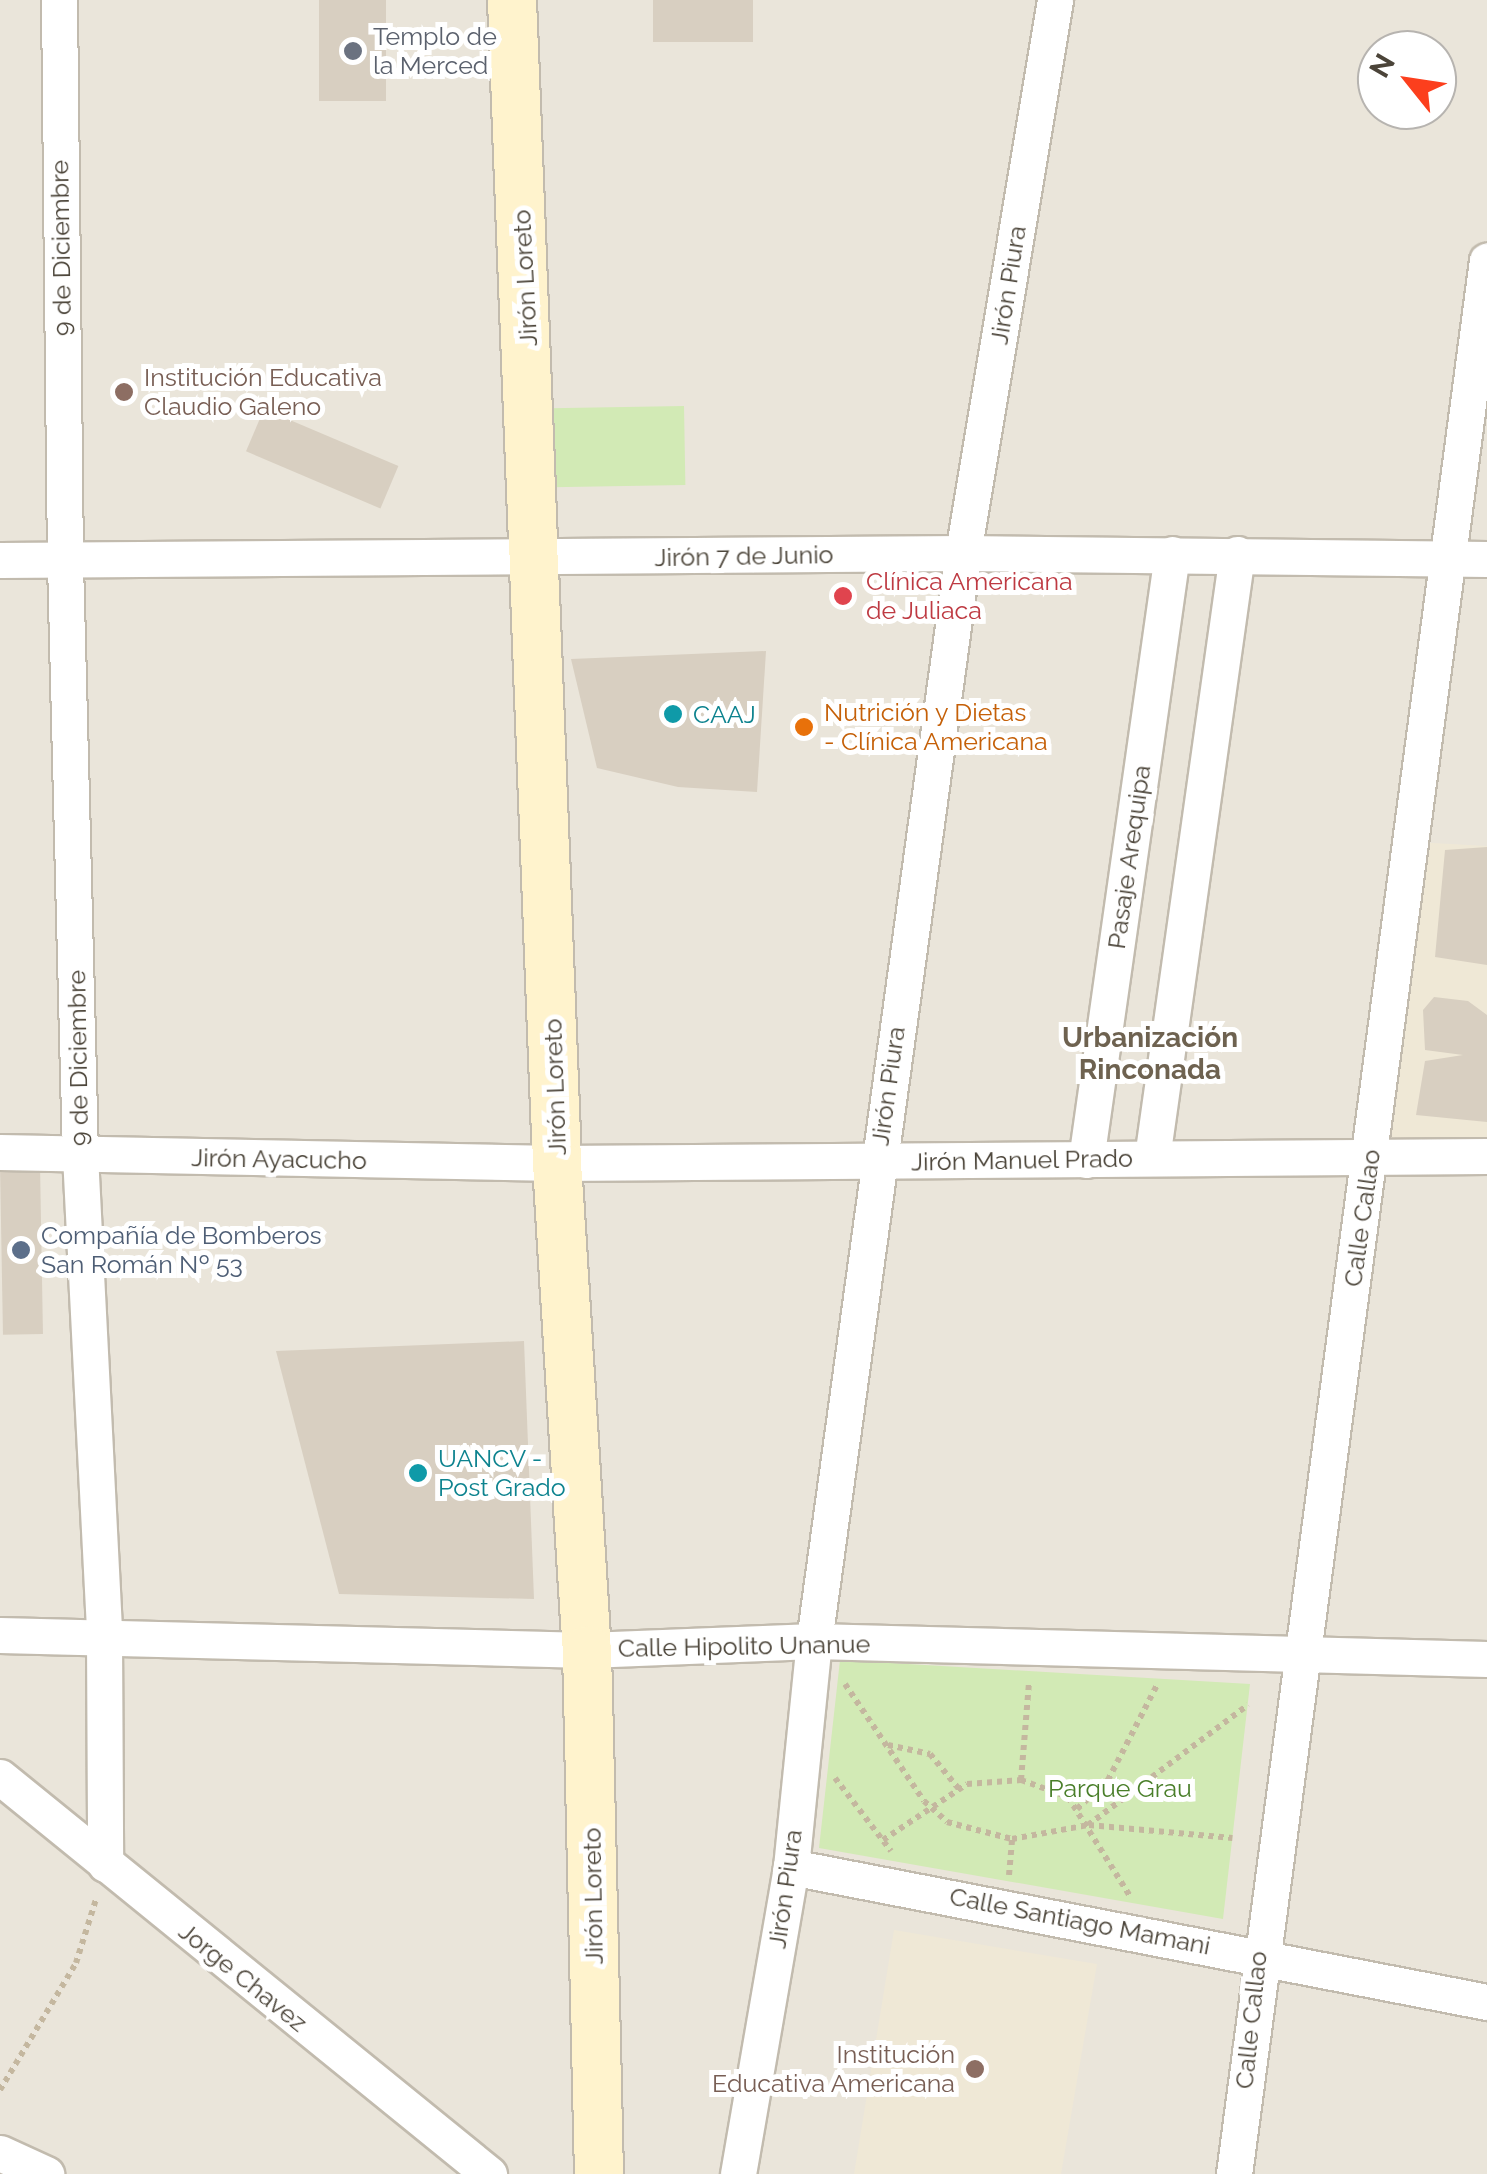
<!DOCTYPE html>
<meta charset="utf-8">
<style>
body{margin:0}
#map{position:relative;width:1487px;height:2174px;overflow:hidden;background:#f6f3ec;font-family:Raleway,sans-serif}
div>[style]{position:absolute}
.residential>*{inset:0;background:#eae5da}
.education>*{inset:0;background:#efe8d6}
.green>*{inset:0;background:#d2eab5;transform-origin:0 0}
.building>*{inset:0;background:#d8cfc1;transform-origin:0 0}
.path>*{height:6px;margin-top:-3px;transform-origin:0;background:repeating-linear-gradient(90deg,#c4b79f 0 5px,transparent 0 10px)}
.roads{filter:drop-shadow(2px 0 #c2bbae) drop-shadow(-2px 0 #c2bbae) drop-shadow(0 2px #c2bbae) drop-shadow(0 -2px #c2bbae)}
.street>*{height:35px;margin:-17.5px;padding:0 17.5px;transform-origin:17.5px;border-radius:17.5px;background:#fff}
.secondary>*{height:48px;margin:-24px;padding:0 24px;transform-origin:24px;border-radius:24px;background:#fff3cd}
.dots>*{width:28px;height:28px;translate:-50% -50%;box-sizing:border-box;border:5px solid #fff;border-radius:50%}
span{translate:-50% -50%;white-space:nowrap;text-align:center;line-height:1.15;-webkit-text-stroke:10px #fff;paint-order:stroke}
.worship-label{font-size:25px;color:#5b616d}
.left{translate:0 -50%;text-align:left}
.street-label{font-size:25px;color:#4b4439}
.education-label{font-size:25px;color:#785e54}
.right{translate:-100% -50%;text-align:right}
.health-label{font-size:25px;color:#be3a42}
.food-label{font-size:25px;color:#c56008}
.culture-label{font-size:25px;color:#0d838f}
.service-label{font-size:25px;color:#4e5e75}
.park-label{font-size:25px;color:#4a7f2a}
.neighbourhood-label{font-size:28px;color:#6e6250;font-weight:700}
.north{position:absolute;left:1357px;top:30px;width:100px;height:100px;box-sizing:border-box;background:#fff;border:2px solid #b7b4b0;border-radius:50%;rotate:300deg;font-size:28px;font-weight:700;line-height:40px;text-align:center;color:#4b4439}
.north::after{content:'';display:block;margin:auto;width:35px;height:45px;background:#fc3f1d;clip-path:polygon(50% 0,100% 100%,50% 72%,0 100%)}
</style>
<div id="map">
<div class="residential">
<div style="clip-path:polygon(evenodd,0 0,1487px 0,1487px 2174px,0 2174px,0 0,1377px 50px,1437px 50px,1437px 110px,1377px 110px,1377px 50px)"></div>
</div>
<div class="education">
<div style="clip-path:polygon(1415px 842px,1487px 846px,1487px 1139px,1390px 1139px)"></div>
<div style="clip-path:polygon(894px 1930px,1097px 1964px,1061px 2174px,854px 2174px)"></div>
</div>
<div class="green">
<div style="left:684px;top:406px;width:79px;height:134px;rotate:89deg"></div>
<div style="clip-path:polygon(840px 1660px,1250px 1684px,1223px 1919px,819px 1848px)"></div>
</div>
<div class="building">
<div style="left:319px;top:0;width:67px;height:101px"></div>
<div style="left:653px;top:0;width:100px;height:42px"></div>
<div style="left:264px;top:409px;width:146px;height:46px;rotate:23deg"></div>
<div style="clip-path:polygon(766px 651px,757px 792px,678px 787px,597px 768px,571px 659px)"></div>
<div style="clip-path:polygon(1487px 847px,1487px 965px,1435px 957px,1445px 850px)"></div>
<div style="clip-path:polygon(1434px 997px,1468px 1001px,1487px 1015px,1487px 1122px,1416px 1115px,1425px 1061px,1463px 1055px,1425px 1050px,1423px 1010px)"></div>
<div style="left:40px;top:1164px;width:170px;height:40px;rotate:89deg"></div>
<div style="clip-path:polygon(524px 1341px,534px 1599px,339px 1594px,276px 1351px)"></div>
</div>
<div class="path">
<div style="left:845px;top:1684px;width:141px;rotate:56deg"></div>
<div style="left:924px;top:1801px;width:31px;rotate:42deg"></div>
<div style="left:947px;top:1822px;width:67px;rotate:14.7deg"></div>
<div style="left:1012px;top:1839px;width:77px;rotate:-10.4deg"></div>
<div style="left:1088px;top:1825px;width:200px;rotate:-36.9deg"></div>
<div style="left:888px;top:1745px;width:43px;rotate:12.1deg"></div>
<div style="left:930px;top:1754px;width:45px;rotate:50.4deg"></div>
<div style="left:835px;top:1778px;width:92px;rotate:52.5deg"></div>
<div style="left:1021px;top:1780px;width:98px;rotate:-85.3deg"></div>
<div style="left:1077px;top:1809px;width:42px;rotate:-43.1deg"></div>
<div style="left:1108px;top:1780px;width:107px;rotate:-62.7deg"></div>
<div style="left:1089px;top:1825px;width:144px;rotate:5.2deg"></div>
<div style="left:883px;top:1840px;width:101px;rotate:-33.7deg"></div>
<div style="left:967px;top:1784px;width:54px;rotate:-4.2deg"></div>
<div style="left:1021px;top:1780px;width:50px;rotate:19.9deg"></div>
<div style="left:1068px;top:1797px;width:119px;rotate:58deg"></div>
<div style="left:1009px;top:1875px;width:36px;rotate:-85deg"></div>
<div style="left:0;top:2090px;width:148px;rotate:-59.1deg"></div>
<div style="left:76px;top:1963px;width:67px;rotate:-72.6deg"></div>
</div>
<div class="roads">
<div class="street">
<div style="left:59px;top:0;width:562px;rotate:89.39deg"></div>
<div style="left:65px;top:562px;width:593px;rotate:88.55deg"></div>
<div style="left:80px;top:1155px;width:483px;rotate:87.1deg"></div>
<div style="left:104px;top:1637px;width:227px;rotate:89.7deg"></div>
<div style="left:0;top:560px;width:963px;rotate:-0.42deg"></div>
<div style="left:963px;top:553px;width:524px;rotate:0.66deg"></div>
<div style="left:0;top:1152px;width:557px;rotate:1.13deg"></div>
<div style="left:557px;top:1163px;width:930px;rotate:-0.43deg"></div>
<div style="left:1152px;top:1158px;width:610px;rotate:-81.99deg"></div>
<div style="left:1086px;top:1160px;width:612px;rotate:-81.92deg"></div>
<div style="left:0;top:1635px;width:587px;rotate:1.46deg"></div>
<div style="left:587px;top:1650px;width:227px;rotate:-2.3deg"></div>
<div style="left:814px;top:1641px;width:673px;rotate:1.53deg"></div>
<div style="left:0;top:1777px;width:630px;rotate:39.07deg"></div>
<div style="left:791px;top:1867px;width:709px;rotate:10.98deg"></div>
<div style="left:0;top:2153px;width:51px;rotate:24.5deg"></div>
<div style="left:738px;top:2174px;width:312px;rotate:-80.2deg"></div>
<div style="left:791px;top:1867px;width:227px;rotate:-84.2deg"></div>
<div style="left:814px;top:1641px;width:1098px;rotate:-82.2deg"></div>
<div style="left:963px;top:553px;width:561px;rotate:-80.55deg"></div>
<div style="left:1234px;top:2174px;width:1930px;rotate:-82.47deg"></div>
</div>
<div class="secondary">
<div style="left:512px;top:0;width:1164px;rotate:87.78deg"></div>
<div style="left:557px;top:1163px;width:488px;rotate:86.5deg"></div>
<div style="left:587px;top:1650px;width:524px;rotate:88.69deg"></div>
</div>
</div>
<div class="dots">
<div style="left:353px;top:51px;background:#6b7280"></div>
<div style="left:124px;top:392px;background:#8d6e63"></div>
<div style="left:843px;top:596px;background:#e0444e"></div>
<div style="left:673px;top:714px;background:#0f9aa8"></div>
<div style="left:804px;top:727px;background:#e8710a"></div>
<div style="left:21px;top:1250px;background:#5c6f8a"></div>
<div style="left:418px;top:1473px;background:#0f9aa8"></div>
<div style="left:975px;top:2069px;background:#8d6e63"></div>
</div>
<div class="worship-label">
<span class="left" style="left:373px;top:51px">Templo de<br>la Merced</span>
</div>
<div class="street-label">
<span style="left:61px;top:248px;rotate:-91deg">9 de Diciembre</span>
<span style="left:525px;top:278px;rotate:-93deg">Jirón Loreto</span>
<span style="left:1008px;top:285px;rotate:-81deg">Jirón Piura</span>
<span style="left:744px;top:556px;rotate:-1deg">Jirón 7 de Junio</span>
<span style="left:1129px;top:857px;rotate:-82deg">Pasaje Arequipa</span>
<span style="left:78px;top:1058px;rotate:-91deg">9 de Diciembre</span>
<span style="left:888px;top:1086px;rotate:-82deg">Jirón Piura</span>
<span style="left:555px;top:1087px;rotate:-92deg">Jirón Loreto</span>
<span style="left:279px;top:1159px;rotate:1deg">Jirón Ayacucho</span>
<span style="left:1022px;top:1160px;rotate:-1deg">Jirón Manuel Prado</span>
<span style="left:1362px;top:1218px;rotate:-82deg">Calle Callao</span>
<span style="left:744px;top:1646px;rotate:-1deg">Calle Hipolito Unanue</span>
<span style="left:785px;top:1889px;rotate:-82deg">Jirón Piura</span>
<span style="left:593px;top:1896px;rotate:-91deg">Jirón Loreto</span>
<span style="left:1080px;top:1921px;rotate:11deg">Calle Santiago Mamani</span>
<span style="left:243px;top:1977px;rotate:39deg">Jorge Chavez</span>
<span style="left:1251px;top:2020px;rotate:-84deg">Calle Callao</span>
</div>
<div class="education-label">
<span class="left" style="left:144px;top:392px">Institución Educativa<br>Claudio Galeno</span>
<span class="right" style="left:955px;top:2069px">Institución<br>Educativa Americana</span>
</div>
<div class="health-label">
<span class="left" style="left:866px;top:596px">Clínica Americana<br>de Juliaca</span>
</div>
<div class="food-label">
<span class="left" style="left:824px;top:727px">Nutrición y Dietas<br>- Clínica Americana</span>
</div>
<div class="culture-label">
<span class="left" style="left:693px;top:714px">CAAJ</span>
<span class="left" style="left:438px;top:1473px">UANCV -<br>Post Grado</span>
</div>
<div class="service-label">
<span class="left" style="left:41px;top:1250px">Compañía de Bomberos<br>San Román Nº 53</span>
</div>
<div class="park-label">
<span style="left:1120px;top:1788px">Parque Grau</span>
</div>
<div class="neighbourhood-label">
<span style="left:1150px;top:1054px">Urbanización<br>Rinconada</span>
</div>
<div class="north">N</div>
</div>
